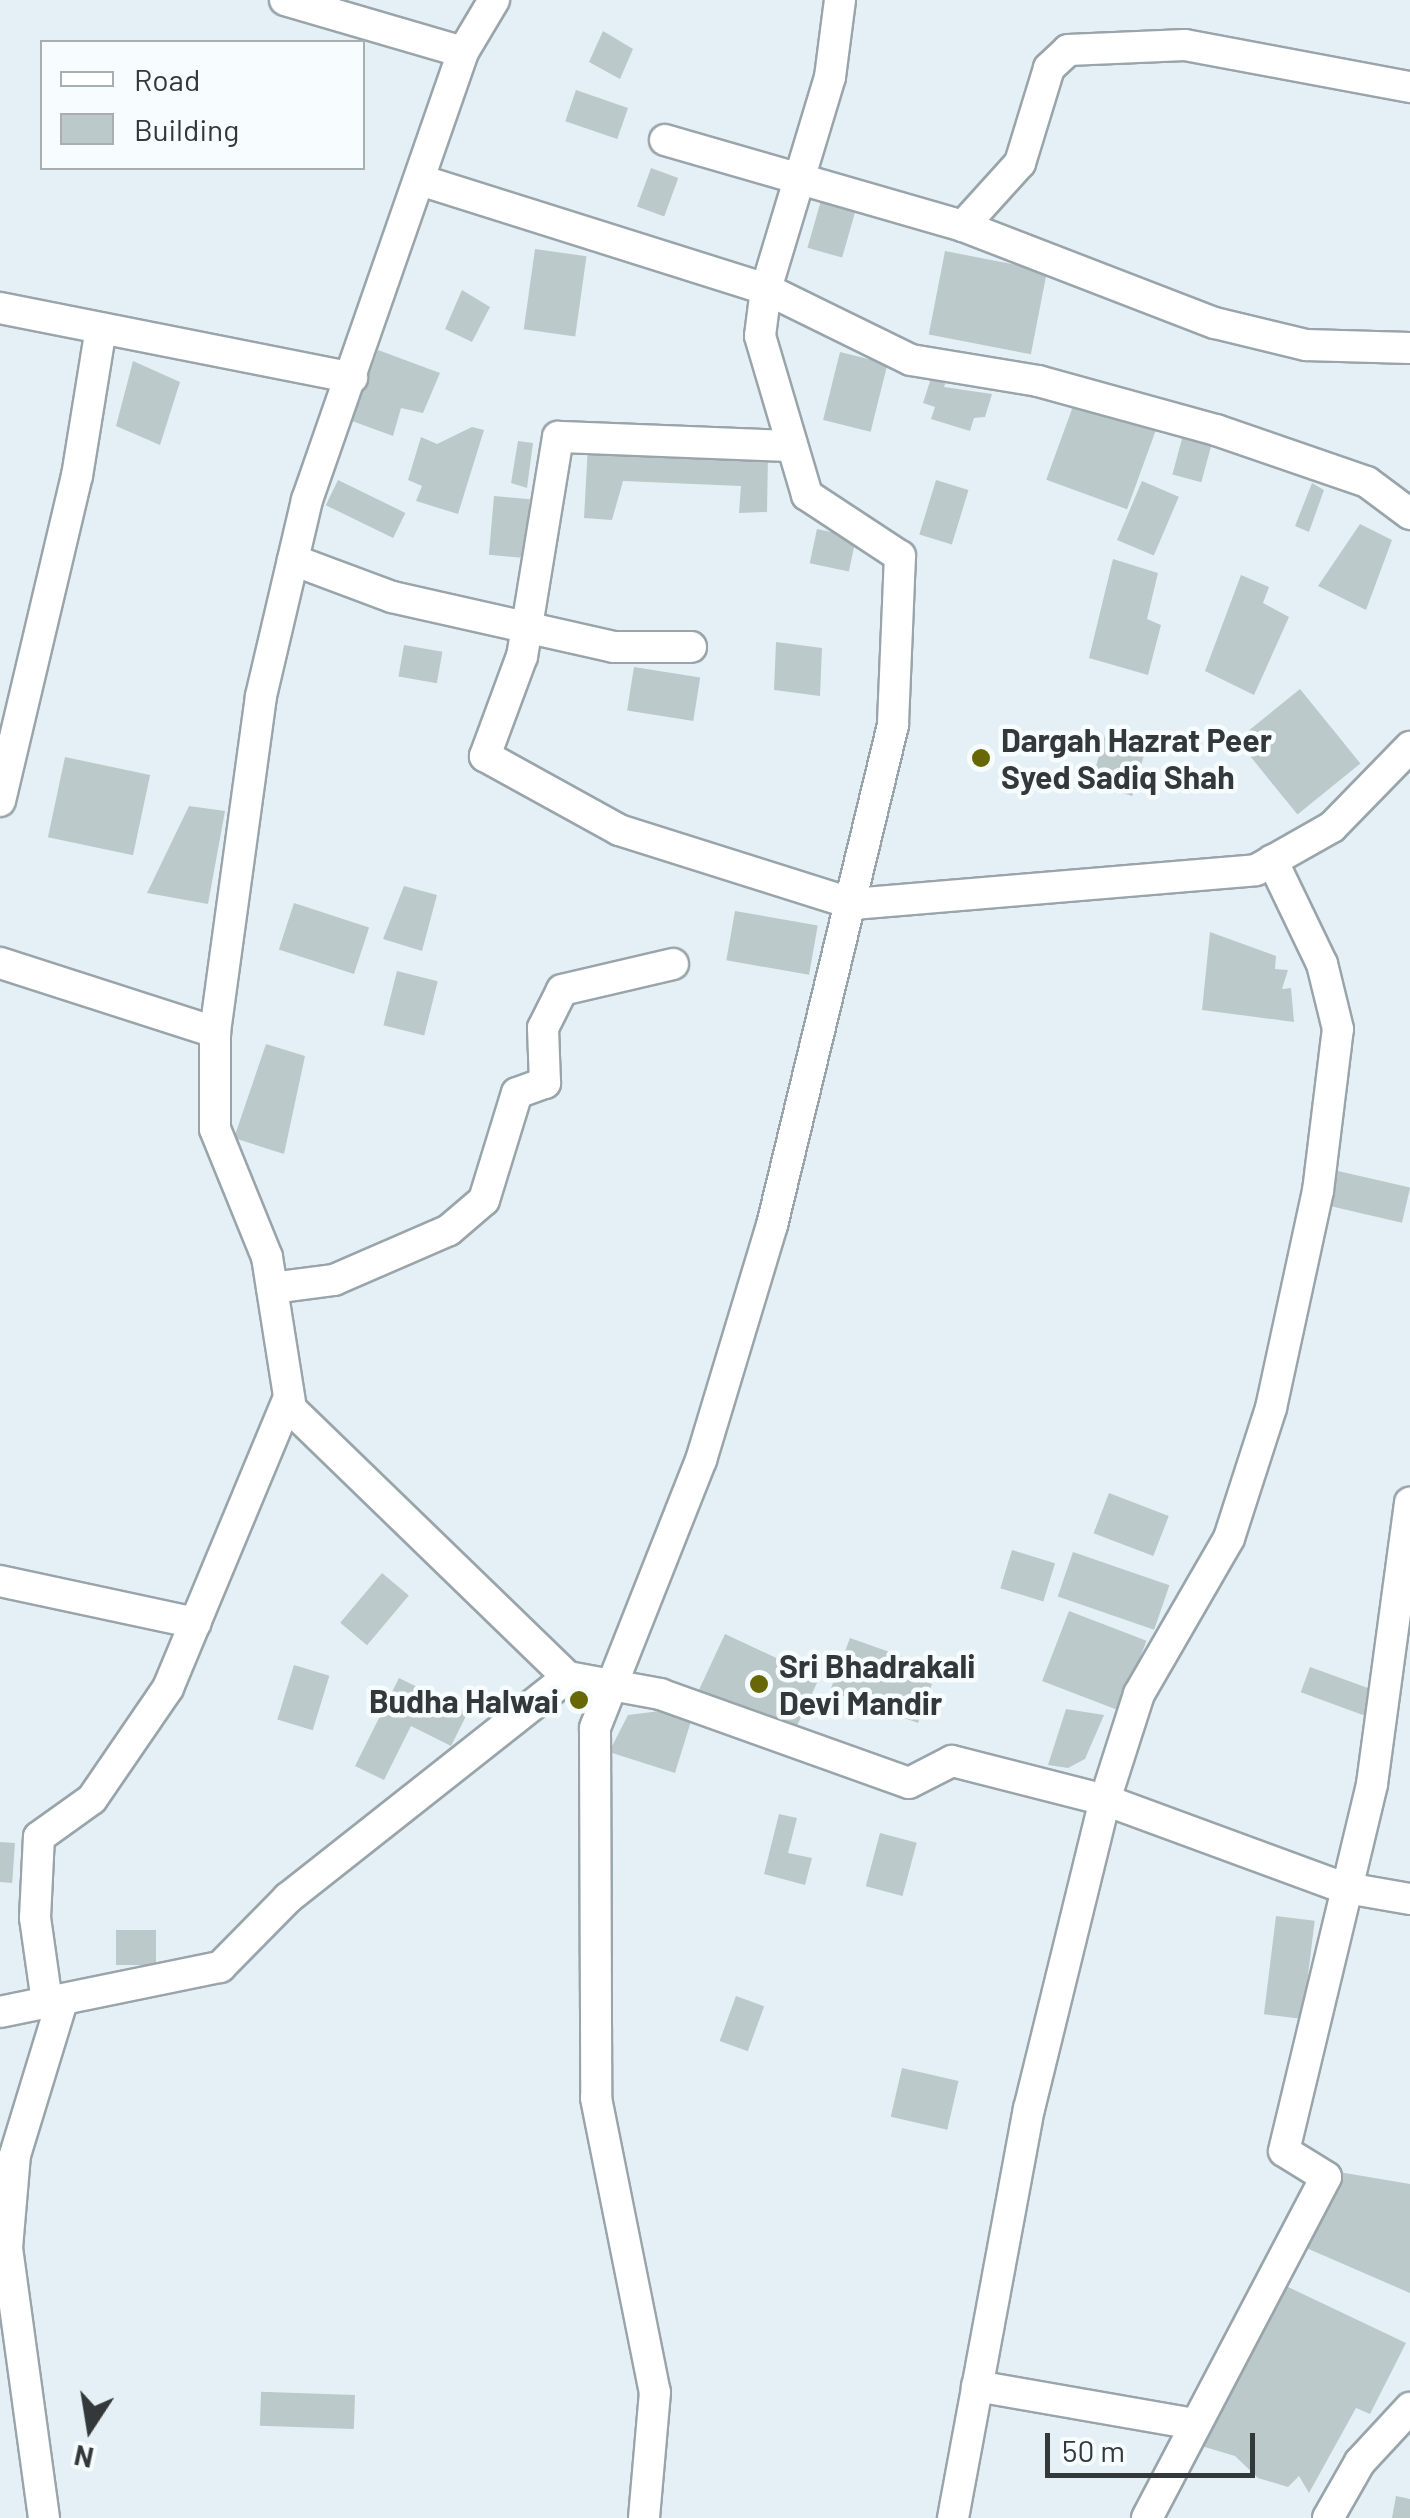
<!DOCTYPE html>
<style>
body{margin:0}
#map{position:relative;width:1410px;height:2518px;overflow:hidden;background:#e4f0f6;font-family:Barlow,sans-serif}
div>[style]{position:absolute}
.building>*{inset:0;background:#bcc9cb;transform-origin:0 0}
.roads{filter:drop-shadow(2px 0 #99a5aa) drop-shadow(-2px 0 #99a5aa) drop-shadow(0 2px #99a5aa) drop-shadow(0 -2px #99a5aa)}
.minor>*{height:30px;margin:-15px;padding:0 15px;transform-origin:15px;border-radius:15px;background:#fff}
.dots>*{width:28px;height:28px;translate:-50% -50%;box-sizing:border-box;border:5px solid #f7fcff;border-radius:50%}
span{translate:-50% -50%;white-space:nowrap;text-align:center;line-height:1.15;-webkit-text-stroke:9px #f7fcff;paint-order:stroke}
.poi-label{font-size:32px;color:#33383a;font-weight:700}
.left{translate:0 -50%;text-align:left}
.right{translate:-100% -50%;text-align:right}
.legend{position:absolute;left:40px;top:40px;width:325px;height:130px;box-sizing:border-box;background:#f7fcff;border:2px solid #a9aeb0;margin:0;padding:12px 18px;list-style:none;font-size:30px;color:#33383a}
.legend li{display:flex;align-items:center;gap:20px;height:50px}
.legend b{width:50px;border:2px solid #a9aeb0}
.north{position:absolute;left:40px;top:2378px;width:100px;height:100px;-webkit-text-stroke:8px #f7fcff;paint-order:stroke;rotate:192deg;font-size:28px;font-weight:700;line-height:40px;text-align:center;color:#33383a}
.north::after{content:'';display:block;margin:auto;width:35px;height:45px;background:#33383a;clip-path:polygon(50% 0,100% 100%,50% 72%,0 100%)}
.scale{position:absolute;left:1045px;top:2433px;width:210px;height:45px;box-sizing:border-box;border:5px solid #33383a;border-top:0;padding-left:12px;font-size:30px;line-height:35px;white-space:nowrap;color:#33383a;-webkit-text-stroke:8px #f7fcff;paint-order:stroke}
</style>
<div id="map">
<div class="building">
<div style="clip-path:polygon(603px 31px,633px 49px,620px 79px,589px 62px)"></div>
<div style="left:576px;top:90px;width:55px;height:33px;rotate:19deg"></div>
<div style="left:651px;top:168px;width:29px;height:41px;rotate:20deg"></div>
<div style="left:824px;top:190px;width:36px;height:60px;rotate:16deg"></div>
<div style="left:535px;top:249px;width:52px;height:81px;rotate:8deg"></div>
<div style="left:945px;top:251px;width:104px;height:85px;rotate:11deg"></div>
<div style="clip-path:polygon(462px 290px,490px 307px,472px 342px,445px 329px)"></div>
<div style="clip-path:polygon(378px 350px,440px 373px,423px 413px,401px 408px,393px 436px,352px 421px)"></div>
<div style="left:840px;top:352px;width:49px;height:70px;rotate:14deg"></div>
<div style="clip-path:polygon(133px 361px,180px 382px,160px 445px,116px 426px)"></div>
<div style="clip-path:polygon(932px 375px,947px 379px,944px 387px,992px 394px,985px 417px,974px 418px,970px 431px,931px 419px,935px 407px,923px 403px)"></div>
<div style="left:1076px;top:398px;width:86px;height:87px;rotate:20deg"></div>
<div style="clip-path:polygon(472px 427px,484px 430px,458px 514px,416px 501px,422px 486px,408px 480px,421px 437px,437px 444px)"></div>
<div style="left:1183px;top:435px;width:30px;height:41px;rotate:15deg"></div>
<div style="clip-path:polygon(518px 441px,533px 443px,527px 488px,511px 483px)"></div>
<div style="clip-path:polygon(588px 445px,768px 455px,767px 512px,739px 513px,741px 486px,623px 481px,612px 520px,584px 518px)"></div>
<div style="left:338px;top:480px;width:75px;height:28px;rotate:26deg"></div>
<div style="left:936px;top:480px;width:34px;height:57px;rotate:17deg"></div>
<div style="left:1142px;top:481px;width:40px;height:64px;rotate:23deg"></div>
<div style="clip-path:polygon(1312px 483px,1324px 490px,1309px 532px,1295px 526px)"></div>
<div style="left:494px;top:496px;width:36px;height:59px;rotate:5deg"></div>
<div style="clip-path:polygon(1360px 524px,1392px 540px,1366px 610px,1318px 586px)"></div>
<div style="left:817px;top:529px;width:40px;height:35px;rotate:12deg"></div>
<div style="clip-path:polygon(1113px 559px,1158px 573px,1147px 619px,1161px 625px,1148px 675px,1089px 658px)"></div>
<div style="clip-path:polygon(1241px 575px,1269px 587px,1263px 603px,1289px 617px,1254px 695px,1205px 671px)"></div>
<div style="clip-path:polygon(776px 642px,822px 648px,820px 696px,774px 690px)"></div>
<div style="left:404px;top:645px;width:39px;height:32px;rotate:10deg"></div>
<div style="left:634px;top:667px;width:67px;height:44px;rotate:9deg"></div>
<div style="left:1300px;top:689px;width:96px;height:81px;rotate:51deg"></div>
<div style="left:1105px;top:735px;width:43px;height:51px;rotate:16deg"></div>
<div style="left:65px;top:757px;width:87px;height:82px;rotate:12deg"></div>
<div style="clip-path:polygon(189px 806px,225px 811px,208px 904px,147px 893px)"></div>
<div style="clip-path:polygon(404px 886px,437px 895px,422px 951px,383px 939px)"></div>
<div style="left:294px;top:903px;width:79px;height:49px;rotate:18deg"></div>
<div style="left:735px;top:911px;width:84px;height:50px;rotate:10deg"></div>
<div style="clip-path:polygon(1210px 932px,1276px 956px,1275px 969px,1288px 970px,1282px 989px,1291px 988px,1294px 1022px,1202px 1010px)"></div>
<div style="left:397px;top:971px;width:42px;height:56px;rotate:14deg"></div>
<div style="clip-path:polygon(266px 1044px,305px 1056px,284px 1154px,234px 1138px)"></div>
<div style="left:1338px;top:1171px;width:74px;height:36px;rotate:13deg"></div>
<div style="left:1109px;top:1493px;width:64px;height:43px;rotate:21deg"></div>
<div style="left:1012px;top:1550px;width:45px;height:40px;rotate:17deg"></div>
<div style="left:1073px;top:1552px;width:102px;height:47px;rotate:19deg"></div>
<div style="left:382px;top:1573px;width:35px;height:65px;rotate:40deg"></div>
<div style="left:1069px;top:1611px;width:83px;height:75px;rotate:21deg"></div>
<div style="left:725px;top:1634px;width:104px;height:62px;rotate:25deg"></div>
<div style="clip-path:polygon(850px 1638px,915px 1661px,909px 1676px,932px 1684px,918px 1723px,830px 1691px)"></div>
<div style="left:294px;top:1665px;width:37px;height:57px;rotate:17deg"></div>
<div style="left:1310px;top:1667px;width:69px;height:27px;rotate:20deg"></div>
<div style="clip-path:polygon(399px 1678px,468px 1712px,451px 1746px,411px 1726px,384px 1780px,355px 1766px)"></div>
<div style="clip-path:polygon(1066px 1709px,1104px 1715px,1085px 1759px,1068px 1768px,1048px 1765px)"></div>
<div style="clip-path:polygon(660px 1711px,691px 1721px,675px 1773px,609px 1752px,628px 1715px)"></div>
<div style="clip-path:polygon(779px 1814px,797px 1818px,788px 1853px,812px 1858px,805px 1885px,764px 1874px)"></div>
<div style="left:880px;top:1833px;width:38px;height:55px;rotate:15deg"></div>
<div style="left:0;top:1842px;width:15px;height:40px;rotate:4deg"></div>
<div style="left:1276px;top:1916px;width:39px;height:99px;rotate:7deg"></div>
<div style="left:116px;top:1930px;width:40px;height:35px"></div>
<div style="left:736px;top:1996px;width:30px;height:48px;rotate:20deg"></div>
<div style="left:902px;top:2068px;width:58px;height:50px;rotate:13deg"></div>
<div style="clip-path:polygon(1339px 2172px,1410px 2184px,1410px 2293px,1304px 2247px)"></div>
<div style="clip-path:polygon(1286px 2286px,1406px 2343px,1370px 2414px,1356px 2408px,1309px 2493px,1299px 2476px,1288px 2487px,1258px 2478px,1235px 2456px,1198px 2445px)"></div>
<div style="left:355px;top:2395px;width:34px;height:94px;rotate:92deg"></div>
<div style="clip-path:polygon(1396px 2496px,1410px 2499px,1410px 2518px,1392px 2518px)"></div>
</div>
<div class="roads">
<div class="minor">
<div style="left:285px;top:0;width:185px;rotate:16.3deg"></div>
<div style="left:840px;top:0;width:78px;rotate:97.4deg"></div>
<div style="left:830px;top:77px;width:221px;rotate:106.8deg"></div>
<div style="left:766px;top:289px;width:161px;rotate:26.1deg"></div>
<div style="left:911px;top:360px;width:129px;rotate:9.4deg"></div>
<div style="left:1038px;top:381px;width:185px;rotate:15.4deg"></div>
<div style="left:1216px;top:430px;width:160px;rotate:19deg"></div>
<div style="left:1367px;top:482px;width:54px;rotate:36.7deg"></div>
<div style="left:665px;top:140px;width:310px;rotate:16.1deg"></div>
<div style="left:963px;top:226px;width:270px;rotate:21.1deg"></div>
<div style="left:1215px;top:323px;width:94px;rotate:13.6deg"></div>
<div style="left:1306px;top:345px;width:104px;rotate:1.7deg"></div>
<div style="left:420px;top:180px;width:363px;rotate:17.5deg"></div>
<div style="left:766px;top:289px;width:47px;rotate:97.3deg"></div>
<div style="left:760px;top:336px;width:166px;rotate:73.5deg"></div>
<div style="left:807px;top:495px;width:111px;rotate:33.3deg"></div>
<div style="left:900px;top:556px;width:169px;rotate:92.4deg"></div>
<div style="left:893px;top:725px;width:514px;rotate:103.6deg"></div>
<div style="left:772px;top:1225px;width:245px;rotate:106.8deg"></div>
<div style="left:701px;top:1460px;width:288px;rotate:111.6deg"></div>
<div style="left:595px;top:1728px;width:370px;rotate:89.8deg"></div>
<div style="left:596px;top:2098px;width:300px;rotate:78.7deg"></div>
<div style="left:655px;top:2392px;width:126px;rotate:95deg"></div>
<div style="left:963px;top:226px;width:85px;rotate:-47.9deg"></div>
<div style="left:1020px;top:163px;width:99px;rotate:-73deg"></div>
<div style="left:1049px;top:68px;width:26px;rotate:-43deg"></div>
<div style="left:1068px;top:50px;width:117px;rotate:-2.4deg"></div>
<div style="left:1185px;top:45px;width:229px;rotate:10.6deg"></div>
<div style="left:0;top:308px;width:359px;rotate:11.2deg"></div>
<div style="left:786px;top:446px;width:228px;rotate:-177.7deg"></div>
<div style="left:558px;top:437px;width:222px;rotate:99.3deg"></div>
<div style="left:522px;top:656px;width:107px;rotate:110.3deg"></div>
<div style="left:485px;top:756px;width:153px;rotate:28.9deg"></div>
<div style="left:619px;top:830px;width:245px;rotate:17.5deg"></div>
<div style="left:853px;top:904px;width:404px;rotate:-4.8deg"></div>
<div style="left:1256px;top:870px;width:87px;rotate:-29.5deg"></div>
<div style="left:1332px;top:827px;width:112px;rotate:-45.7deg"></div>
<div style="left:293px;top:560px;width:106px;rotate:20.5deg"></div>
<div style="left:392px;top:597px;width:227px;rotate:12.7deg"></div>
<div style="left:613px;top:647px;width:78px"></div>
<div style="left:0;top:801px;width:334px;rotate:-76.7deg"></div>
<div style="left:77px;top:476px;width:144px;rotate:-80.8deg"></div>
<div style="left:0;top:963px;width:226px;rotate:17.8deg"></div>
<div style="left:215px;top:1032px;width:97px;rotate:90deg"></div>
<div style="left:215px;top:1129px;width:138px;rotate:67.9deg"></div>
<div style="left:267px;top:1257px;width:154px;rotate:81deg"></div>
<div style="left:291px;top:1409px;width:385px;rotate:44.1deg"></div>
<div style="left:215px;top:1032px;width:339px;rotate:-82.2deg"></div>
<div style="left:261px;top:696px;width:201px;rotate:-76.8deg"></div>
<div style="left:307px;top:500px;width:474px;rotate:-70.8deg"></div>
<div style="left:463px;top:52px;width:61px;rotate:-59.2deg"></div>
<div style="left:272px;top:1288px;width:63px;rotate:-7.4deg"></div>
<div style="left:334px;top:1280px;width:125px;rotate:-23.5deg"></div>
<div style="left:449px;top:1230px;width:46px;rotate:-40.6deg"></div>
<div style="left:484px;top:1200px;width:112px;rotate:-72.9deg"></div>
<div style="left:517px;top:1093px;width:30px;rotate:-20deg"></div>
<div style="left:545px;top:1083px;width:55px;rotate:-92.1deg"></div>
<div style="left:543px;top:1028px;width:42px;rotate:-63.4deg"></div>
<div style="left:562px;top:990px;width:114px;rotate:-13.2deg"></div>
<div style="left:0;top:1581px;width:200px;rotate:12.1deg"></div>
<div style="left:47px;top:2002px;width:85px;rotate:-98.1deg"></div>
<div style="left:35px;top:1918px;width:81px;rotate:-87.2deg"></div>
<div style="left:39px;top:1837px;width:65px;rotate:-35.6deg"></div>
<div style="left:92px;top:1799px;width:135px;rotate:-55.6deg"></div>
<div style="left:168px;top:1688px;width:314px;rotate:-67.4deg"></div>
<div style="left:0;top:2012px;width:225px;rotate:-11.6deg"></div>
<div style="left:220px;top:1967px;width:97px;rotate:-45.4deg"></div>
<div style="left:288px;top:1898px;width:357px;rotate:-38.3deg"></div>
<div style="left:568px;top:1677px;width:94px;rotate:10.5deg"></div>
<div style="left:660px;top:1694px;width:264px;rotate:19.7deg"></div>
<div style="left:909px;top:1783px;width:48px;rotate:-27.1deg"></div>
<div style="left:952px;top:1761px;width:158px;rotate:14.3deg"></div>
<div style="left:1105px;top:1800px;width:252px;rotate:20.2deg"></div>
<div style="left:1341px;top:1887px;width:70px;rotate:9.9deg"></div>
<div style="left:977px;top:2386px;width:220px;rotate:9.9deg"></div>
<div style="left:44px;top:2518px;width:273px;rotate:-97.8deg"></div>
<div style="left:7px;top:2248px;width:93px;rotate:-85.1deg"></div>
<div style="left:15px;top:2155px;width:161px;rotate:-73deg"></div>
<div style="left:953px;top:2518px;width:416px;rotate:-79.5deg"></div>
<div style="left:1029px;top:2109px;width:318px;rotate:-76.2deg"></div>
<div style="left:1105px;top:1800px;width:111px;rotate:-72.2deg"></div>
<div style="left:1139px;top:1694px;width:180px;rotate:-60deg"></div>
<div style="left:1229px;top:1538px;width:137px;rotate:-72.1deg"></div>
<div style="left:1271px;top:1408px;width:222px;rotate:-77.8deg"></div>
<div style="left:1318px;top:1191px;width:163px;rotate:-83deg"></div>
<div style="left:1338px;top:1029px;width:67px;rotate:-103.8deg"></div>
<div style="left:1322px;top:964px;width:115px;rotate:-115.7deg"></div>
<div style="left:1147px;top:2518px;width:385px;rotate:-62.3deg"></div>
<div style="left:1326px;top:2177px;width:49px;rotate:-148.2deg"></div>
<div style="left:1284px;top:2151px;width:377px;rotate:-76.5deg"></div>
<div style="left:1372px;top:1784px;width:284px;rotate:-82.3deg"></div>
<div style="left:1328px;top:2518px;width:64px;rotate:-60.3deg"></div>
<div style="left:1360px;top:2462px;width:74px;rotate:-47.2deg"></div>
</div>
</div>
<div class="dots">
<div style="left:981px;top:758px;background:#676805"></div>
<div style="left:759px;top:1684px;background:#676805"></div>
<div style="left:579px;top:1700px;background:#676805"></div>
</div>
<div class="poi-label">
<span class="left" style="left:1001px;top:758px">Dargah Hazrat Peer<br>Syed Sadiq Shah</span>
<span class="left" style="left:779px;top:1684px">Sri Bhadrakali<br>Devi Mandir</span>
<span class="right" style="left:559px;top:1700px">Budha Halwai</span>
</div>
<ul class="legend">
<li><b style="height:12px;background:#fff"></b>Road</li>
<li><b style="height:28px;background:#bcc9cb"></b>Building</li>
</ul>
<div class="north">N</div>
<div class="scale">50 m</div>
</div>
